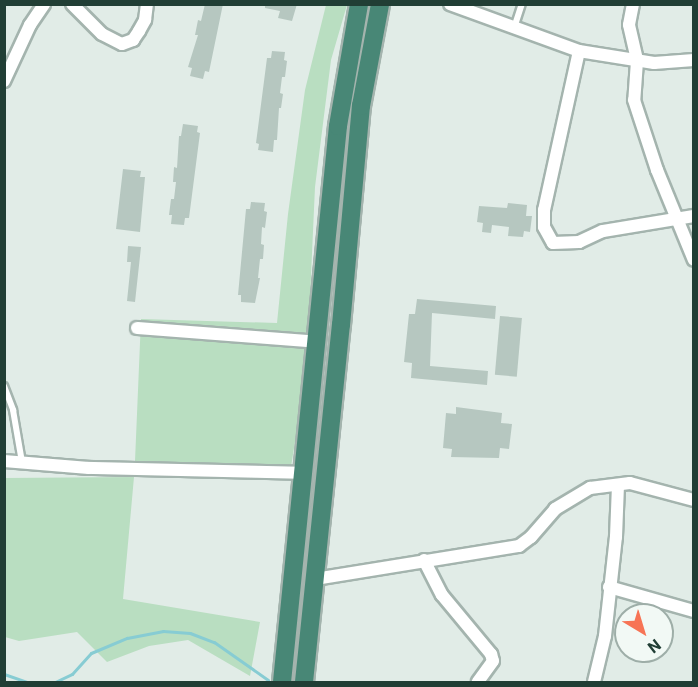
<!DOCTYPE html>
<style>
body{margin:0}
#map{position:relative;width:698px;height:687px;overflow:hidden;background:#e1ece7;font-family:Roboto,sans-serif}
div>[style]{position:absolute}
.green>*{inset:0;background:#b9dec1}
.stream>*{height:3px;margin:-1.5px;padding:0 1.5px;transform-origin:1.5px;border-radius:1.5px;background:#87ccd3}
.building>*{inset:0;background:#b6c7c0;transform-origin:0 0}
.roads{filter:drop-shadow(2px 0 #a4b4ae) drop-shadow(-2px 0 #a4b4ae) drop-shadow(0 2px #a4b4ae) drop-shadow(0 -2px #a4b4ae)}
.service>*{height:6px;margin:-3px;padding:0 3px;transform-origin:3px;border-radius:3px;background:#fff}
.minor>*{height:12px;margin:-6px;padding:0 6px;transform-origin:6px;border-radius:6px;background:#fff}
.trunk>*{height:18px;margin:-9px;padding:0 9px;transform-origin:9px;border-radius:9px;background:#488776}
span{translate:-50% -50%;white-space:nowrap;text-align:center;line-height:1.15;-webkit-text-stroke:4.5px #f2f9f5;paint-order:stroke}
.frame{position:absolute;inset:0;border:6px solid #213e35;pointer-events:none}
.north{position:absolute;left:614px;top:603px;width:60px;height:60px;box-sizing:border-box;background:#f2f9f5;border:2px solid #9eaea8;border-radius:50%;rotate:142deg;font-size:16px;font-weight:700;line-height:24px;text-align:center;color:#213e35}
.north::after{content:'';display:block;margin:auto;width:21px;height:27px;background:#f77455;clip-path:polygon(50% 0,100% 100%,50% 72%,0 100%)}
</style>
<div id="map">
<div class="green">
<div style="clip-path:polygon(326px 5px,347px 5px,331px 60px,315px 187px,307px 365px,291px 467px,135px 461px,141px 319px,277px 323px,288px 214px,305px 90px)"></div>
<div style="clip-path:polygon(134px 477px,123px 599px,260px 622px,250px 676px,188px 640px,149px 646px,107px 662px,77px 632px,19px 641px,5px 637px,5px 478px)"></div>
</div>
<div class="stream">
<div style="left:4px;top:674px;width:24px;rotate:19deg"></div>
<div style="left:55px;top:682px;width:19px;rotate:-25deg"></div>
<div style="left:72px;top:674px;width:28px;rotate:-48deg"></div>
<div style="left:91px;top:653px;width:39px;rotate:-23deg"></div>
<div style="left:127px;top:638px;width:37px;rotate:-11deg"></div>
<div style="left:163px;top:631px;width:27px;rotate:4deg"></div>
<div style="left:190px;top:633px;width:26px;rotate:21deg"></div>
<div style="left:214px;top:642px;width:66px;rotate:35.1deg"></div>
</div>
<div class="building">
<div style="clip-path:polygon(205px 4px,223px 4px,209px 72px,205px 71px,203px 79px,190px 76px,192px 68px,188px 67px,198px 35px,195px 35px,198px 20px,201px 21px)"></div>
<div style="clip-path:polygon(265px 4px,297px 4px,292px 21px,278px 18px,280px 11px,265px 8px)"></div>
<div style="clip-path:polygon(272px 51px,285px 52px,284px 60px,287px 61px,285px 77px,282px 77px,280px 93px,283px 94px,281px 108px,279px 108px,277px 140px,274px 140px,273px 152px,258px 150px,259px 144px,256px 143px,267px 58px,271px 58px)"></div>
<div style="clip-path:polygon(183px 124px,198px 126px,197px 132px,200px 133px,189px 218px,185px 218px,184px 225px,171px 224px,172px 215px,169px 215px,171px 199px,174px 199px,176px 182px,173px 182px,174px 167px,177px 168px,179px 136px,181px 136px)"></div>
<div style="clip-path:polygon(123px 169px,141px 171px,140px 177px,145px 177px,140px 232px,116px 229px)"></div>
<div style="clip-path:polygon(251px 202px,265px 203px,264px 211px,267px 212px,265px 228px,262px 227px,261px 244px,264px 245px,263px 259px,260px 259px,258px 278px,260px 278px,255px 303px,241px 302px,241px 295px,238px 295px,246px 209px,250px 209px)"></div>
<div style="clip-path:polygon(508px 203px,527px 205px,526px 216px,532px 216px,530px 232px,524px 231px,523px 237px,508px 236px,509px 227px,492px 225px,491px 233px,482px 232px,483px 223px,477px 222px,479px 206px,507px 208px)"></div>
<div style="clip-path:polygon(128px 246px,141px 247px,135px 302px,127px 301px,131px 262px,127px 262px)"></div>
<div style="clip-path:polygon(417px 299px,496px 306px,495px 319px,432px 313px,430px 366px,488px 371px,487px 385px,411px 378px,412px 363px,404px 362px,409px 314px,415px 314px)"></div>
<div style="left:500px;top:316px;width:22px;height:59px;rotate:5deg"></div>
<div style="clip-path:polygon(456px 407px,502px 413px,501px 423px,512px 424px,509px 449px,500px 448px,499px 458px,451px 457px,452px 449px,443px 448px,446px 413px,456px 414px)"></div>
</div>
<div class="roads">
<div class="service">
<div style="left:514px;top:28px;width:25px;rotate:-72deg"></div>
<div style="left:4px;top:386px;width:26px;rotate:69deg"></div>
<div style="left:13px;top:410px;width:53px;rotate:80.2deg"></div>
</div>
<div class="minor">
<div style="left:72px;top:4px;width:42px;rotate:45deg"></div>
<div style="left:102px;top:34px;width:22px;rotate:27deg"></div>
<div style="left:122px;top:44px;width:12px;rotate:-20deg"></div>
<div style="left:133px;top:40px;width:11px;rotate:-56deg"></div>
<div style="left:139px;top:31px;width:13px;rotate:-61deg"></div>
<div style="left:145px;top:20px;width:16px;rotate:-83deg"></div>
<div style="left:450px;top:4px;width:137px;rotate:20deg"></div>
<div style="left:579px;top:51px;width:76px;rotate:9.1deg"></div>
<div style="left:654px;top:63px;width:40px;rotate:-4.3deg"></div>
<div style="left:633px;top:4px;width:21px;rotate:101deg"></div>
<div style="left:629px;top:25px;width:37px;rotate:77deg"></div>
<div style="left:637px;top:61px;width:39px;rotate:94deg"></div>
<div style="left:634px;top:100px;width:74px;rotate:71.8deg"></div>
<div style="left:657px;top:170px;width:97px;rotate:67.7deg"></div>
<div style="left:579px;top:51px;width:163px;rotate:102.4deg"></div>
<div style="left:544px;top:210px;width:17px;rotate:90deg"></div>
<div style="left:544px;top:227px;width:18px;rotate:61deg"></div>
<div style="left:553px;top:243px;width:26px;rotate:-2deg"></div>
<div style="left:579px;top:242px;width:26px;rotate:-25deg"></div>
<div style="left:603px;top:231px;width:92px;rotate:-9.4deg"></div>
<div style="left:4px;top:81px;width:62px;rotate:-65.1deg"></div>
<div style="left:30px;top:25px;width:25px;rotate:-56deg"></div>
<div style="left:137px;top:328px;width:181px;rotate:4.4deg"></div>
<div style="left:4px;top:461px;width:85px;rotate:4.7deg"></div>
<div style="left:89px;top:468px;width:215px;rotate:1.3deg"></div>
<div style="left:424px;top:560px;width:39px;rotate:63deg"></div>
<div style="left:442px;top:595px;width:77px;rotate:50.3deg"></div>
<div style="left:491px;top:654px;width:7px;rotate:74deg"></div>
<div style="left:493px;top:661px;width:26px;rotate:126deg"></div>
<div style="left:315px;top:579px;width:207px;rotate:-9.2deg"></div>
<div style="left:519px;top:546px;width:15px;rotate:-37deg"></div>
<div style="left:531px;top:537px;width:37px;rotate:-49deg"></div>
<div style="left:555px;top:509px;width:41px;rotate:-31deg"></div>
<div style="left:590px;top:488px;width:40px;rotate:-7.1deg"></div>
<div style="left:630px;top:483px;width:66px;rotate:14.9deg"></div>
<div style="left:609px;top:587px;width:88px;rotate:15.8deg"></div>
<div style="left:594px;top:682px;width:47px;rotate:-76.6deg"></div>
<div style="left:605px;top:636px;width:100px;rotate:-83.7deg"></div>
<div style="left:616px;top:537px;width:51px;rotate:-87.8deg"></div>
</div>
<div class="trunk">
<div style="left:282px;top:682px;width:559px;rotate:-84.25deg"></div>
<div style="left:338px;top:126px;width:124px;rotate:-80.2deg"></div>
<div style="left:304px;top:682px;width:359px;rotate:-84.1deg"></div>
<div style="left:341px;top:325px;width:220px;rotate:-84.8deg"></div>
<div style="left:361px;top:106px;width:104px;rotate:-79.4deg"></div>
</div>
</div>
<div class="frame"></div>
<div class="north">N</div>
</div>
